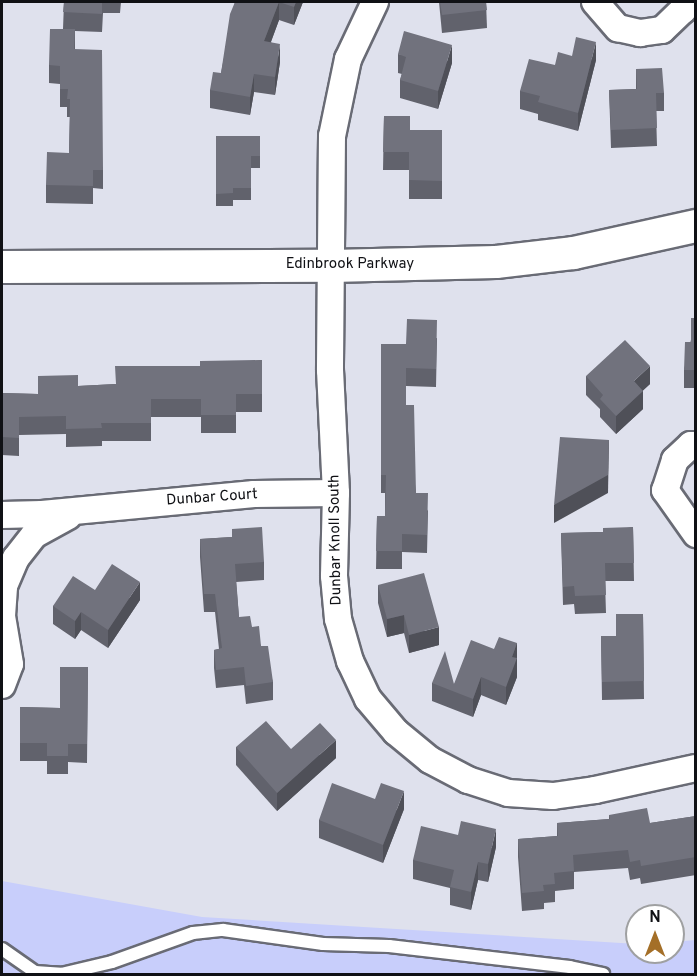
<!DOCTYPE html>
<style>
body{margin:0}
#map{position:relative;width:697px;height:976px;overflow:hidden;background:#dfe1ed;font-family:Overpass,sans-serif}
div>[style]{position:absolute}
.green>*{inset:0;background:#c8cefb}
.roads{filter:drop-shadow(2px 0 #696b75) drop-shadow(-2px 0 #696b75) drop-shadow(0 2px #696b75) drop-shadow(0 -2px #696b75)}
.service>*{height:12px;margin:-6px;padding:0 6px;transform-origin:6px;border-radius:6px;background:#fff}
.minor>*{height:26px;margin:-13px;padding:0 13px;transform-origin:13px;border-radius:13px;background:#fff}
.tertiary>*{height:32px;margin:-16px;padding:0 16px;transform-origin:16px;border-radius:16px;background:#fff}
.wall>*{inset:0;background:#61626c}
.shaded-wall>*{inset:0;background:#4f5058}
.building>*{inset:0;background:#71727d}
span{translate:-50% -50%;white-space:nowrap;text-align:center;line-height:1.15;-webkit-text-stroke:4.5px #fff;paint-order:stroke}
.street-label{font-size:15px;color:#101115}
.frame{position:absolute;inset:0;border:3px solid #101115;pointer-events:none}
.north{position:absolute;left:625px;top:904px;width:60px;height:60px;box-sizing:border-box;background:#fff;border:2px solid #9fa0a1;border-radius:50%;rotate:0deg;font-size:16px;font-weight:700;line-height:24px;text-align:center;color:#101115}
.north::after{content:'';display:block;margin:auto;width:21px;height:27px;background:#a46f28;clip-path:polygon(50% 0,100% 100%,50% 72%,0 100%)}
</style>
<div id="map">
<div class="green">
<div style="clip-path:polygon(2px 881px,202px 917px,637px 944px,637px 952px,673px 952px,673px 942px,695px 940px,695px 974px,2px 974px)"></div>
</div>
<div class="roads">
<div class="service">
<div style="left:2px;top:949px;width:40px;rotate:34.9deg"></div>
<div style="left:35px;top:972px;width:26px;rotate:4deg"></div>
<div style="left:61px;top:974px;width:52px;rotate:-13.2deg"></div>
<div style="left:112px;top:962px;width:86px;rotate:-19.7deg"></div>
<div style="left:193px;top:933px;width:30px;rotate:-6deg"></div>
<div style="left:223px;top:930px;width:101px;rotate:8deg"></div>
<div style="left:323px;top:944px;width:66px;rotate:1.7deg"></div>
<div style="left:389px;top:946px;width:182px;rotate:6.6deg"></div>
<div style="left:570px;top:967px;width:34px;rotate:12deg"></div>
</div>
<div class="minor">
<div style="left:375px;top:2px;width:63px;rotate:115.3deg"></div>
<div style="left:348px;top:59px;width:79px;rotate:101.7deg"></div>
<div style="left:332px;top:136px;width:234px;rotate:90.5deg"></div>
<div style="left:330px;top:370px;width:123px;rotate:87.2deg"></div>
<div style="left:336px;top:493px;width:83px;rotate:91.4deg"></div>
<div style="left:334px;top:576px;width:43px;rotate:84.7deg"></div>
<div style="left:338px;top:619px;width:44px;rotate:74.1deg"></div>
<div style="left:350px;top:661px;width:42px;rotate:64.7deg"></div>
<div style="left:368px;top:699px;width:43px;rotate:49.7deg"></div>
<div style="left:396px;top:732px;width:44px;rotate:39.5deg"></div>
<div style="left:430px;top:760px;width:43px;rotate:27.8deg"></div>
<div style="left:468px;top:780px;width:42px;rotate:18deg"></div>
<div style="left:508px;top:793px;width:45px;rotate:3.8deg"></div>
<div style="left:553px;top:796px;width:42px;rotate:-8.1deg"></div>
<div style="left:595px;top:790px;width:103px;rotate:-12.3deg"></div>
<div style="left:595px;top:2px;width:35px;rotate:49deg"></div>
<div style="left:618px;top:28px;width:23px;rotate:13deg"></div>
<div style="left:640px;top:33px;width:22px;rotate:-8deg"></div>
<div style="left:662px;top:30px;width:29px;rotate:-44deg"></div>
<div style="left:683px;top:10px;width:8px;rotate:-76deg"></div>
<div style="left:696px;top:445px;width:5px;rotate:180deg"></div>
<div style="left:691px;top:445px;width:22px;rotate:137deg"></div>
<div style="left:675px;top:460px;width:32px;rotate:108deg"></div>
<div style="left:665px;top:490px;width:54px;rotate:54.8deg"></div>
<div style="left:2px;top:515px;width:40px;rotate:-1.4deg"></div>
<div style="left:42px;top:514px;width:213px;rotate:-5.4deg"></div>
<div style="left:254px;top:494px;width:82px;rotate:-0.7deg"></div>
<div style="left:2px;top:685px;width:22px;rotate:-69deg"></div>
<div style="left:10px;top:664px;width:49px;rotate:-99.5deg"></div>
<div style="left:2px;top:616px;width:30px;rotate:-86deg"></div>
<div style="left:4px;top:586px;width:30px;rotate:-67deg"></div>
<div style="left:16px;top:558px;width:29px;rotate:-52deg"></div>
<div style="left:34px;top:535px;width:39px;rotate:-29deg"></div>
</div>
<div class="tertiary">
<div style="left:2px;top:267px;width:330px;rotate:-0.2deg"></div>
<div style="left:332px;top:266px;width:164px;rotate:-1.4deg"></div>
<div style="left:496px;top:262px;width:79px;rotate:-6.6deg"></div>
<div style="left:574px;top:253px;width:125px;rotate:-12.5deg"></div>
</div>
</div>
<div class="wall">
<div style="clip-path:polygon(64px 2px,121px 2px,120px 13px,103px 13px,102px 32px,75px 31px,75px 49px,103px 170px,103px 189px,93px 188px,93px 204px,46px 203px,46px 185px,69px 153px,70px 117px,67px 117px,67px 107px,60px 107px,60px 84px,49px 83px,49px 65px,63px 29px)"></div>
<div style="clip-path:polygon(235px 2px,303px 2px,294px 25px,279px 20px,271px 42px,280px 62px,275px 95px,254px 92px,250px 115px,210px 108px,210px 90px,221px 73px)"></div>
<div style="clip-path:polygon(439px 2px,486px 2px,487px 28px,442px 33px)"></div>
<div style="clip-path:polygon(398px 54px,452px 63px,438px 109px,400px 98px,400px 80px,402px 74px,398px 73px)"></div>
<div style="clip-path:polygon(572px 56px,596px 60px,578px 131px,538px 120px,538px 114px,520px 109px,520px 91px,555px 65px)"></div>
<div style="clip-path:polygon(636px 69px,664px 93px,664px 111px,656px 111px,657px 146px,611px 148px,609px 90px,636px 89px)"></div>
<div style="clip-path:polygon(384px 116px,410px 130px,442px 130px,442px 199px,409px 199px,409px 170px,383px 170px)"></div>
<div style="clip-path:polygon(216px 136px,260px 136px,260px 168px,251px 168px,251px 200px,233px 200px,233px 206px,216px 206px)"></div>
<div style="clip-path:polygon(696px 318px,696px 388px,684px 388px,684px 370px)"></div>
<div style="clip-path:polygon(437px 338px,436px 387px,406px 386px,406px 405px,416px 493px,428px 511px,427px 553px,402px 552px,402px 569px,376px 569px,377px 516px,385px 516px,385px 493px,381px 493px,381px 344px,406px 344px)"></div>
<div style="clip-path:polygon(262px 360px,262px 412px,236px 412px,236px 433px,201px 433px,201px 417px,151px 417px,151px 441px,102px 441px,102px 446px,66px 447px,66px 434px,19px 435px,19px 456px,2px 455px,2px 393px,38px 394px,38px 376px,78px 386px,116px 384px,200px 366px)"></div>
<div style="clip-path:polygon(586px 376px,650px 384px,643px 390px,643px 409px,616px 434px,600px 417px,600px 409px,586px 395px)"></div>
<div style="clip-path:polygon(633px 527px,634px 581px,605px 581px,606px 613px,575px 614px,574px 604px,563px 605px,561px 533px,603px 532px)"></div>
<div style="clip-path:polygon(232px 529px,264px 562px,264px 580px,236px 582px,239px 617px,252px 627px,261px 646px,273px 682px,273px 700px,246px 704px,244px 685px,216px 688px,214px 668px,214px 650px,219px 649px,215px 612px,204px 612px,200px 557px,200px 539px,232px 537px)"></div>
<div style="clip-path:polygon(378px 585px,439px 645px,409px 653px,404px 633px,387px 637px,378px 603px)"></div>
<div style="clip-path:polygon(95px 590px,140px 600px,108px 648px,81px 630px,75px 639px,53px 624px,53px 606px)"></div>
<div style="clip-path:polygon(643px 614px,644px 699px,602px 700px,601px 636px,616px 636px)"></div>
<div style="clip-path:polygon(517px 643px,517px 677px,506px 705px,481px 695px,473px 717px,432px 701px,432px 683px,454px 684px,494px 649px)"></div>
<div style="clip-path:polygon(88px 667px,87px 763px,68px 762px,68px 774px,47px 774px,47px 761px,20px 761px,20px 707px,60px 708px)"></div>
<div style="clip-path:polygon(236px 747px,291px 749px,336px 758px,277px 811px,236px 765px)"></div>
<div style="clip-path:polygon(404px 809px,383px 863px,319px 838px,319px 820px)"></div>
<div style="clip-path:polygon(609px 815px,650px 823px,696px 816px,696px 875px,641px 884px,640px 878px,630px 880px,628px 868px,574px 872px,574px 889px,555px 891px,555px 902px,544px 903px,544px 909px,522px 911px,518px 857px,518px 839px,557px 836px,557px 823px,609px 819px)"></div>
<div style="clip-path:polygon(496px 847px,488px 882px,478px 880px,471px 910px,450px 905px,450px 888px,413px 879px,413px 860px)"></div>
</div>
<div class="shaded-wall">
<div style="clip-path:polygon(279px 2px,279px 20px,264px 60px,264px 41px)"></div>
<div style="clip-path:polygon(296px 2px,303px 2px,294px 25px,294px 7px)"></div>
<div style="clip-path:polygon(596px 42px,596px 60px,578px 131px,578px 113px)"></div>
<div style="clip-path:polygon(280px 44px,280px 62px,275px 95px,275px 77px)"></div>
<div style="clip-path:polygon(452px 45px,452px 63px,438px 109px,438px 91px)"></div>
<div style="clip-path:polygon(254px 74px,254px 92px,250px 115px,250px 97px)"></div>
<div style="clip-path:polygon(650px 366px,650px 384px,634px 399px,634px 381px)"></div>
<div style="clip-path:polygon(643px 391px,643px 409px,616px 434px,616px 416px)"></div>
<div style="clip-path:polygon(609px 440px,608px 493px,554px 523px,554px 505px)"></div>
<div style="clip-path:polygon(140px 582px,140px 600px,108px 648px,108px 630px)"></div>
<div style="clip-path:polygon(81px 612px,81px 630px,75px 639px,75px 621px)"></div>
<div style="clip-path:polygon(404px 615px,404px 633px,387px 637px,387px 619px)"></div>
<div style="clip-path:polygon(439px 627px,439px 645px,409px 653px,409px 635px)"></div>
<div style="clip-path:polygon(517px 643px,517px 677px,506px 705px,506px 687px,512px 657px)"></div>
<div style="clip-path:polygon(481px 677px,481px 695px,473px 717px,473px 699px)"></div>
<div style="clip-path:polygon(336px 740px,336px 758px,277px 811px,277px 793px)"></div>
<div style="clip-path:polygon(404px 791px,404px 809px,383px 863px,383px 845px)"></div>
<div style="clip-path:polygon(496px 829px,496px 847px,488px 882px,488px 864px)"></div>
<div style="clip-path:polygon(478px 862px,478px 880px,471px 910px,471px 892px)"></div>
</div>
<div class="building">
<div style="clip-path:polygon(64px 2px,102px 2px,102px 14px,63px 12px)"></div>
<div style="clip-path:polygon(235px 2px,279px 2px,264px 41px,280px 44px,275px 77px,254px 74px,250px 97px,210px 90px,213px 72px,221px 73px,230px 14px)"></div>
<div style="clip-path:polygon(279px 2px,296px 2px,294px 7px)"></div>
<div style="clip-path:polygon(440px 2px,486px 2px,487px 10px,442px 15px)"></div>
<div style="clip-path:polygon(50px 29px,75px 29px,74px 49px,102px 50px,103px 170px,93px 170px,93px 186px,46px 185px,47px 152px,69px 153px,70px 99px,67px 99px,68px 89px,60px 89px,60px 66px,49px 65px)"></div>
<div style="clip-path:polygon(404px 31px,452px 45px,438px 91px,400px 80px,406px 57px,398px 54px)"></div>
<div style="clip-path:polygon(576px 37px,596px 42px,578px 113px,538px 102px,540px 96px,520px 91px,529px 59px,555px 65px,558px 52px,572px 56px)"></div>
<div style="clip-path:polygon(662px 68px,664px 93px,656px 93px,657px 128px,611px 130px,609px 90px,637px 89px,636px 69px)"></div>
<div style="clip-path:polygon(384px 116px,410px 116px,410px 130px,442px 130px,442px 181px,409px 180px,409px 152px,383px 152px)"></div>
<div style="clip-path:polygon(216px 136px,260px 136px,260px 156px,251px 156px,251px 188px,233px 188px,233px 193px,216px 194px)"></div>
<div style="clip-path:polygon(691px 318px,696px 318px,696px 370px,684px 370px,685px 342px,691px 342px)"></div>
<div style="clip-path:polygon(407px 319px,437px 320px,436px 369px,406px 368px,406px 405px,414px 405px,416px 493px,428px 493px,427px 535px,402px 534px,402px 551px,376px 551px,377px 516px,385px 516px,386px 475px,381px 475px,381px 344px,406px 344px)"></div>
<div style="clip-path:polygon(625px 340px,650px 366px,634px 381px,643px 391px,616px 416px,600px 399px,603px 395px,586px 376px)"></div>
<div style="clip-path:polygon(262px 360px,262px 394px,236px 394px,236px 415px,201px 415px,201px 399px,151px 399px,151px 423px,101px 423px,102px 428px,66px 429px,66px 416px,19px 417px,19px 438px,2px 437px,2px 393px,38px 394px,38px 376px,78px 375px,78px 386px,116px 384px,115px 366px,200px 366px,200px 361px)"></div>
<div style="clip-path:polygon(560px 437px,609px 440px,608px 475px,554px 505px)"></div>
<div style="clip-path:polygon(262px 527px,264px 562px,235px 564px,239px 617px,250px 616px,252px 627px,259px 626px,261px 646px,268px 646px,273px 682px,246px 686px,244px 667px,216px 670px,214px 650px,222px 648px,215px 594px,204px 594px,200px 539px,232px 537px,232px 529px)"></div>
<div style="clip-path:polygon(633px 527px,634px 563px,605px 563px,606px 595px,575px 596px,574px 586px,563px 587px,561px 533px,603px 532px,603px 528px)"></div>
<div style="clip-path:polygon(112px 564px,140px 582px,108px 630px,81px 612px,75px 621px,53px 606px,73px 576px,95px 590px)"></div>
<div style="clip-path:polygon(424px 573px,439px 627px,409px 635px,404px 615px,387px 619px,378px 585px)"></div>
<div style="clip-path:polygon(616px 614px,643px 614px,644px 681px,602px 682px,601px 636px,616px 636px)"></div>
<div style="clip-path:polygon(499px 637px,517px 643px,512px 657px,517px 658px,506px 687px,481px 677px,473px 699px,432px 683px,445px 651px,454px 684px,471px 640px,494px 649px)"></div>
<div style="clip-path:polygon(60px 667px,88px 667px,87px 744px,68px 744px,68px 756px,47px 756px,47px 743px,20px 743px,20px 707px,60px 708px)"></div>
<div style="clip-path:polygon(266px 721px,291px 749px,320px 723px,336px 740px,277px 793px,236px 747px)"></div>
<div style="clip-path:polygon(332px 783px,375px 799px,381px 783px,404px 791px,383px 845px,319px 820px)"></div>
<div style="clip-path:polygon(647px 808px,650px 823px,696px 816px,696px 857px,641px 866px,640px 860px,630px 862px,628px 850px,573px 855px,574px 871px,554px 873px,555px 884px,543px 885px,544px 891px,522px 893px,518px 839px,558px 836px,557px 823px,610px 819px,609px 815px)"></div>
<div style="clip-path:polygon(461px 821px,496px 829px,488px 864px,478px 862px,471px 892px,450px 887px,454px 870px,413px 860px,421px 826px,458px 835px)"></div>
</div>
<div class="street-label">
<span style="left:350px;top:265px">Edinbrook Parkway</span>
<span style="left:212px;top:498px;rotate:-4deg">Dunbar Court</span>
<span style="left:336px;top:540px;rotate:-91deg">Dunbar Knoll South</span>
</div>
<div class="frame"></div>
<div class="north">N</div>
</div>
